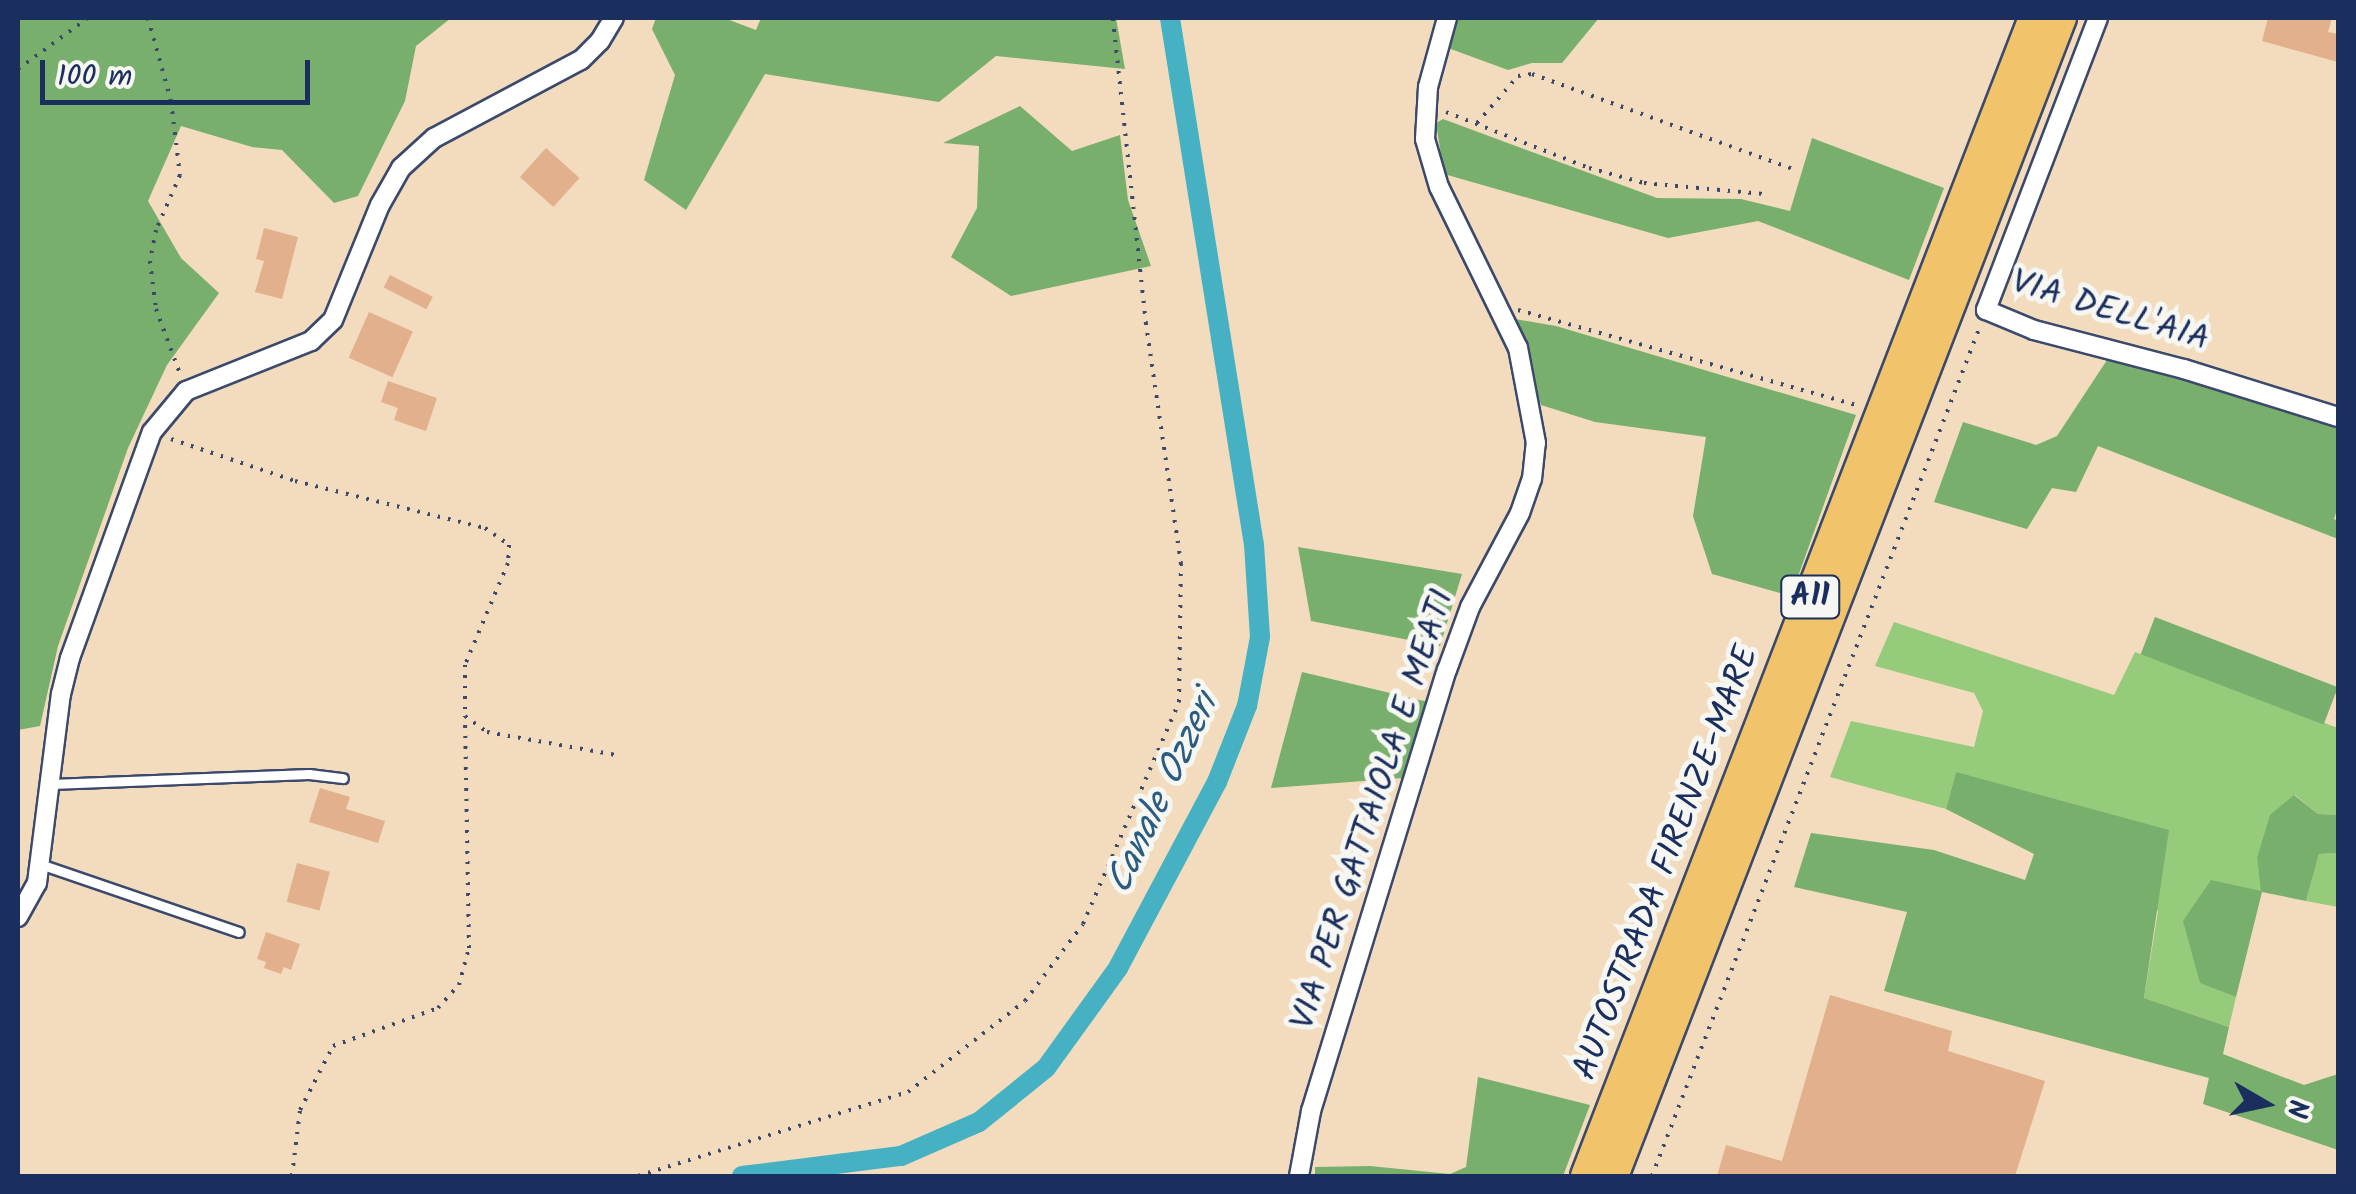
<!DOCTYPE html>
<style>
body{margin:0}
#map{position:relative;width:2356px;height:1194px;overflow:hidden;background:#f2dcbd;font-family:Kalam,sans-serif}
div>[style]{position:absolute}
.green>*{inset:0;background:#96cb7c}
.forest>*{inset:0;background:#78af6c;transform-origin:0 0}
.stream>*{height:5px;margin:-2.5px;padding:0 2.5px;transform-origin:2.5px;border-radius:2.5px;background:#45b1c3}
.canal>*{height:20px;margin:-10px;padding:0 10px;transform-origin:10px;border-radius:10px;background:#45b1c3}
.building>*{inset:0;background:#e2b08d;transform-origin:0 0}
.path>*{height:4px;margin-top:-2px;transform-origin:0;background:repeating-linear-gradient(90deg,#3b496c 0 2.5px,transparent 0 10.5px)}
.roads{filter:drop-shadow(2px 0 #3b496c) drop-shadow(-2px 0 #3b496c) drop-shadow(0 2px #3b496c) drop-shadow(0 -2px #3b496c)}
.lane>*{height:9px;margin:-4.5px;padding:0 4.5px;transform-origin:4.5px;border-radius:4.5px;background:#fff}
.street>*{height:18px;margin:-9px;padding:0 9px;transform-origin:9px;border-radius:9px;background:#fff}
.highway>*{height:30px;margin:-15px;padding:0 15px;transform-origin:15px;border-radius:15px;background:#f1c36a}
span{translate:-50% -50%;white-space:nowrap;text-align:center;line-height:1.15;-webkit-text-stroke:10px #f6f6f2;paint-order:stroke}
.shield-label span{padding:2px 8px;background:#f6f6f2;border:2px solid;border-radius:8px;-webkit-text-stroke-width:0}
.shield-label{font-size:32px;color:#1b2f5e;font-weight:700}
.street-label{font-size:35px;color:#1b2f5e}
.water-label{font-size:38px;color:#2a5c81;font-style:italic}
.frame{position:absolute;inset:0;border:20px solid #1b2f5e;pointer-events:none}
.north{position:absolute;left:2216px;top:1054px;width:100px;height:100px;-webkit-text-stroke:8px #f6f6f2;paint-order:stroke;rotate:99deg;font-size:28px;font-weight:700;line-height:40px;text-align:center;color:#1b2f5e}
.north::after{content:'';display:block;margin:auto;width:35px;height:45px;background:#1b2f5e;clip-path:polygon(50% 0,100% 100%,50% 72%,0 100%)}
.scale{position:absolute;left:40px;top:60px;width:270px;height:45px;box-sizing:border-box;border:5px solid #1b2f5e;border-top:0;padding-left:12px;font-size:30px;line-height:35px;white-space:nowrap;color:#1b2f5e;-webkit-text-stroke:8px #f6f6f2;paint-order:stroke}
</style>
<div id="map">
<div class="green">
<div style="clip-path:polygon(1894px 622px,2114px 695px,2135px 652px,2338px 728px,2338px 815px,2318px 814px,2295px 795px,2257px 858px,2262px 892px,2200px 982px,2236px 997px,2229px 1027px,2144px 998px,2158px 911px,1956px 772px,1946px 809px,1830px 777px,1851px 721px,1974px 747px,1983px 711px,1974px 693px,1875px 666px)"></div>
<div style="clip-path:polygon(2338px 853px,2338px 907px,2306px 901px,2319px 854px)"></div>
</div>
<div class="forest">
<div style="clip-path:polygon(18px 18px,451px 18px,416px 46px,405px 101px,358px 196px,334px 203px,282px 150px,252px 147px,181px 126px,148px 201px,181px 258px,219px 293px,167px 365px,128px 448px,58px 646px,40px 726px,18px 730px)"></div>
<div style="clip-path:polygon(656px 18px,724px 18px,756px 30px,761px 18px,1116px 18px,1125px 69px,996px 56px,939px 102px,765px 74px,686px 210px,644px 180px,675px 75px,652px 29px)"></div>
<div style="clip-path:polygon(1458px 18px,1599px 18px,1562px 63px,1532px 63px,1508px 70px,1448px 48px)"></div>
<div style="clip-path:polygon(1020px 106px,1072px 151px,1120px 135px,1128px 200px,1151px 266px,1011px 296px,951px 257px,977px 208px,979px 146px,943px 143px)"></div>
<div style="clip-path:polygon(1443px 119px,1657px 198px,1741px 199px,1790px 211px,1812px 138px,1944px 188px,1909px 280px,1758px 221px,1668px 238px,1444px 174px,1436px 123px)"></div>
<div style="clip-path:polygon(1515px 319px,1556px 326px,1856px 415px,1791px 596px,1712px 574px,1693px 516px,1706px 437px,1595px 422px,1541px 405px)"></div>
<div style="clip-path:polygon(2109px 357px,2338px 426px,2338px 507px,2334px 519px,2338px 521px,2338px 539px,2098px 446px,2076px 492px,2052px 488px,2027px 529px,1934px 502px,1963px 422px,2036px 445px,2057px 436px)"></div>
<div style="clip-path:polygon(1298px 547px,1462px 574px,1440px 646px,1311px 621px)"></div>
<div style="left:2155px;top:617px;width:196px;height:40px;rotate:21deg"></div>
<div style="clip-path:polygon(1302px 672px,1428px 702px,1403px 778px,1271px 788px)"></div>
<div style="clip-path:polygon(1956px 772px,2169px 830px,2144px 998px,2229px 1027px,2223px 1054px,2304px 1085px,2338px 1074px,2338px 1150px,2203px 1104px,2209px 1078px,1884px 991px,1907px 912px,1794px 887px,1811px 833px,1934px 850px,2025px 880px,2034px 854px,1946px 809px)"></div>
<div style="clip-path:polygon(2294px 795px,2318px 814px,2338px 815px,2338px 853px,2319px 854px,2306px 901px,2262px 892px,2236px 997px,2200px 983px,2183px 921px,2211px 880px,2261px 891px,2257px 858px,2270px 815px)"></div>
<div style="clip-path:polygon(1478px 1077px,1590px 1105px,1563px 1176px,1315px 1176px,1315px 1167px,1370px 1166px,1450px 1174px,1466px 1167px)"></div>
</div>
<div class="stream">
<div style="left:800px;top:1170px;width:7px;rotate:63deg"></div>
</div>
<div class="canal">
<div style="left:742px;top:1176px;width:160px;rotate:-7.2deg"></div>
<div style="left:901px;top:1156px;width:85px;rotate:-23.6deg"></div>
<div style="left:979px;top:1122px;width:86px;rotate:-38.9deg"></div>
<div style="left:1046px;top:1068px;width:123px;rotate:-54.2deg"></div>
<div style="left:1118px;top:968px;width:211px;rotate:-62deg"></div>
<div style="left:1217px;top:782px;width:82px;rotate:-68.5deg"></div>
<div style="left:1247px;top:706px;width:70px;rotate:-79.3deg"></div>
<div style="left:1260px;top:637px;width:92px;rotate:-93.7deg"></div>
<div style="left:1254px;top:545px;width:534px;rotate:-99.06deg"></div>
</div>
<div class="building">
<div style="clip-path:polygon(2268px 18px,2332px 18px,2328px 32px,2338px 34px,2338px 62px,2262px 41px)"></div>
<div style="left:546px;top:148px;width:45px;height:39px;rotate:42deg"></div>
<div style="clip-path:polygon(264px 228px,298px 237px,282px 299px,255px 292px,264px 261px,256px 259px)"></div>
<div style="left:390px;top:275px;width:48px;height:14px;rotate:27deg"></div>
<div style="left:369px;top:312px;width:48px;height:50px;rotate:24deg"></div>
<div style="clip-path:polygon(388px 381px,437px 398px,426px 431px,394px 420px,398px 408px,381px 402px)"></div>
<div style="clip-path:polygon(320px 788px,350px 797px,346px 809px,385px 821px,378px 843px,309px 822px)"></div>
<div style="left:297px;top:863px;width:34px;height:40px;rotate:15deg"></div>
<div style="clip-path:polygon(266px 932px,300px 944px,291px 970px,284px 967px,281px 974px,264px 968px,266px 962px,257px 959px)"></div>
<div style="clip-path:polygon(1830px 995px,1952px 1031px,1948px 1051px,2045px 1081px,2015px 1176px,1717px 1176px,1726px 1145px,1782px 1161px)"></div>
</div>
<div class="path">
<div style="left:148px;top:18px;width:86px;rotate:74.5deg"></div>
<div style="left:171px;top:101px;width:75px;rotate:83.1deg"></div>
<div style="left:180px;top:175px;width:60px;rotate:113.6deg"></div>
<div style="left:156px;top:230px;width:32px;rotate:101deg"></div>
<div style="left:150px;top:261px;width:48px;rotate:82.9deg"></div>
<div style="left:156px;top:309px;width:69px;rotate:69.7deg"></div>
<div style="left:18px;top:69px;width:87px;rotate:-36.1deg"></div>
<div style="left:1446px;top:112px;width:154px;rotate:21.4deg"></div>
<div style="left:1589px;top:168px;width:57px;rotate:15.3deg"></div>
<div style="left:1644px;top:183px;width:120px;rotate:5.3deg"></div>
<div style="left:1477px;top:123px;width:62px;rotate:-48.9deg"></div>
<div style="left:1518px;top:76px;width:14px;rotate:-8deg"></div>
<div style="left:1532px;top:74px;width:278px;rotate:20deg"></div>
<div style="left:1518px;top:310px;width:351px;rotate:15.7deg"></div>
<div style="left:171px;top:439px;width:131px;rotate:18.7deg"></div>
<div style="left:295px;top:481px;width:196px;rotate:13.9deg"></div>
<div style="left:485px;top:528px;width:29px;rotate:35deg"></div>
<div style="left:509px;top:545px;width:18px;rotate:93deg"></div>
<div style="left:508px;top:563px;width:111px;rotate:112.9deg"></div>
<div style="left:465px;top:665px;width:51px;rotate:90deg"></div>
<div style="left:465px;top:716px;width:27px;rotate:36deg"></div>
<div style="left:487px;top:732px;width:131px;rotate:10.1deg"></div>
<div style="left:292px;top:1176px;width:66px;rotate:-83.1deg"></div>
<div style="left:300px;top:1110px;width:72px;rotate:-62.7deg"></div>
<div style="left:333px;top:1046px;width:112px;rotate:-19.9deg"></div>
<div style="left:438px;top:1008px;width:31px;rotate:-48deg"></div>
<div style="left:459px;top:985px;width:38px;rotate:-75deg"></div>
<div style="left:469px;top:948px;width:232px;rotate:-91deg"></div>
<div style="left:638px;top:1176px;width:283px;rotate:-17.3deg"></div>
<div style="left:908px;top:1092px;width:148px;rotate:-37.9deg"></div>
<div style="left:1025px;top:1001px;width:96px;rotate:-53deg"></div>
<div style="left:1083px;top:924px;width:242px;rotate:-66.6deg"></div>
<div style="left:1179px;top:702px;width:138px;rotate:-89.2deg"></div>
<div style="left:1181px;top:564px;width:243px;rotate:-98.3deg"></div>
<div style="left:1146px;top:324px;width:308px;rotate:-96.2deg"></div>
<div style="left:1652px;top:1176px;width:913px;rotate:-68.89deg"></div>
</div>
<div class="roads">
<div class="lane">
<div style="left:51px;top:784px;width:258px;rotate:-2.2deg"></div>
<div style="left:309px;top:774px;width:34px;rotate:7deg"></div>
<div style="left:40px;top:864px;width:210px;rotate:18.9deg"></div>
</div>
<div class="street">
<div style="left:2098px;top:18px;width:313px;rotate:111deg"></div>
<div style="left:1986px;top:310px;width:52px;rotate:22.6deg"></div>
<div style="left:2034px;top:330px;width:155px;rotate:14.6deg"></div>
<div style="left:2184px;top:369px;width:161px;rotate:17.3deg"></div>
<div style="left:18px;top:917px;width:39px;rotate:-61deg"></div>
<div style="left:37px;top:883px;width:191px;rotate:-82.8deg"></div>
<div style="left:61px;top:694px;width:37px;rotate:-76deg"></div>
<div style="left:70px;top:658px;width:240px;rotate:-70.1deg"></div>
<div style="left:152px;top:432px;width:53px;rotate:-50.3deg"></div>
<div style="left:186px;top:391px;width:135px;rotate:-21.8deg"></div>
<div style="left:311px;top:341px;width:30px;rotate:-44deg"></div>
<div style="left:333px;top:320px;width:124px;rotate:-67.8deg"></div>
<div style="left:380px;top:205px;width:43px;rotate:-60.4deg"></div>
<div style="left:401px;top:168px;width:45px;rotate:-42.3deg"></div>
<div style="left:434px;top:138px;width:166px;rotate:-28deg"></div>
<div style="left:581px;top:60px;width:27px;rotate:-45deg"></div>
<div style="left:600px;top:41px;width:27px;rotate:-59deg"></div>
<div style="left:1299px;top:1176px;width:66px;rotate:-79.5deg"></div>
<div style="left:1311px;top:1111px;width:461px;rotate:-72.9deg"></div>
<div style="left:1447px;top:670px;width:67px;rotate:-69.9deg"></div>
<div style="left:1470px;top:607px;width:106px;rotate:-62deg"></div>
<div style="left:1520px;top:513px;width:36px;rotate:-71deg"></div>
<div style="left:1532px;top:479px;width:36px;rotate:-84deg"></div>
<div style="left:1536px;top:443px;width:97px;rotate:-100.7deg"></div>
<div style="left:1518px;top:348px;width:179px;rotate:-116.1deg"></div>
<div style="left:1439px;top:187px;width:50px;rotate:-106.3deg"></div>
<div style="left:1425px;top:139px;width:52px;rotate:-86.7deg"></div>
<div style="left:1428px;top:87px;width:72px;rotate:-74.6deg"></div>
</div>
<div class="highway">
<div style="left:1586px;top:1176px;width:1242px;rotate:-68.85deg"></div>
<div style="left:1613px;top:1176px;width:1242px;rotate:-68.85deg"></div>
</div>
</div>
<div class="shield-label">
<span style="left:1810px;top:597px">A11</span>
</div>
<div class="street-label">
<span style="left:2110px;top:312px;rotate:17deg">VIA DELL'AIA</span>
<span style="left:1374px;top:810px;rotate:-72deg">VIA PER GATTAIOLA E MEATI</span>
<span style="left:1667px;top:863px;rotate:-69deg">AUTOSTRADA FIRENZE-MARE</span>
</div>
<div class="water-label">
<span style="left:1164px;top:794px;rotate:-65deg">Canale Ozzeri</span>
</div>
<div class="frame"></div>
<div class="north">N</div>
<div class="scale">100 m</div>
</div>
